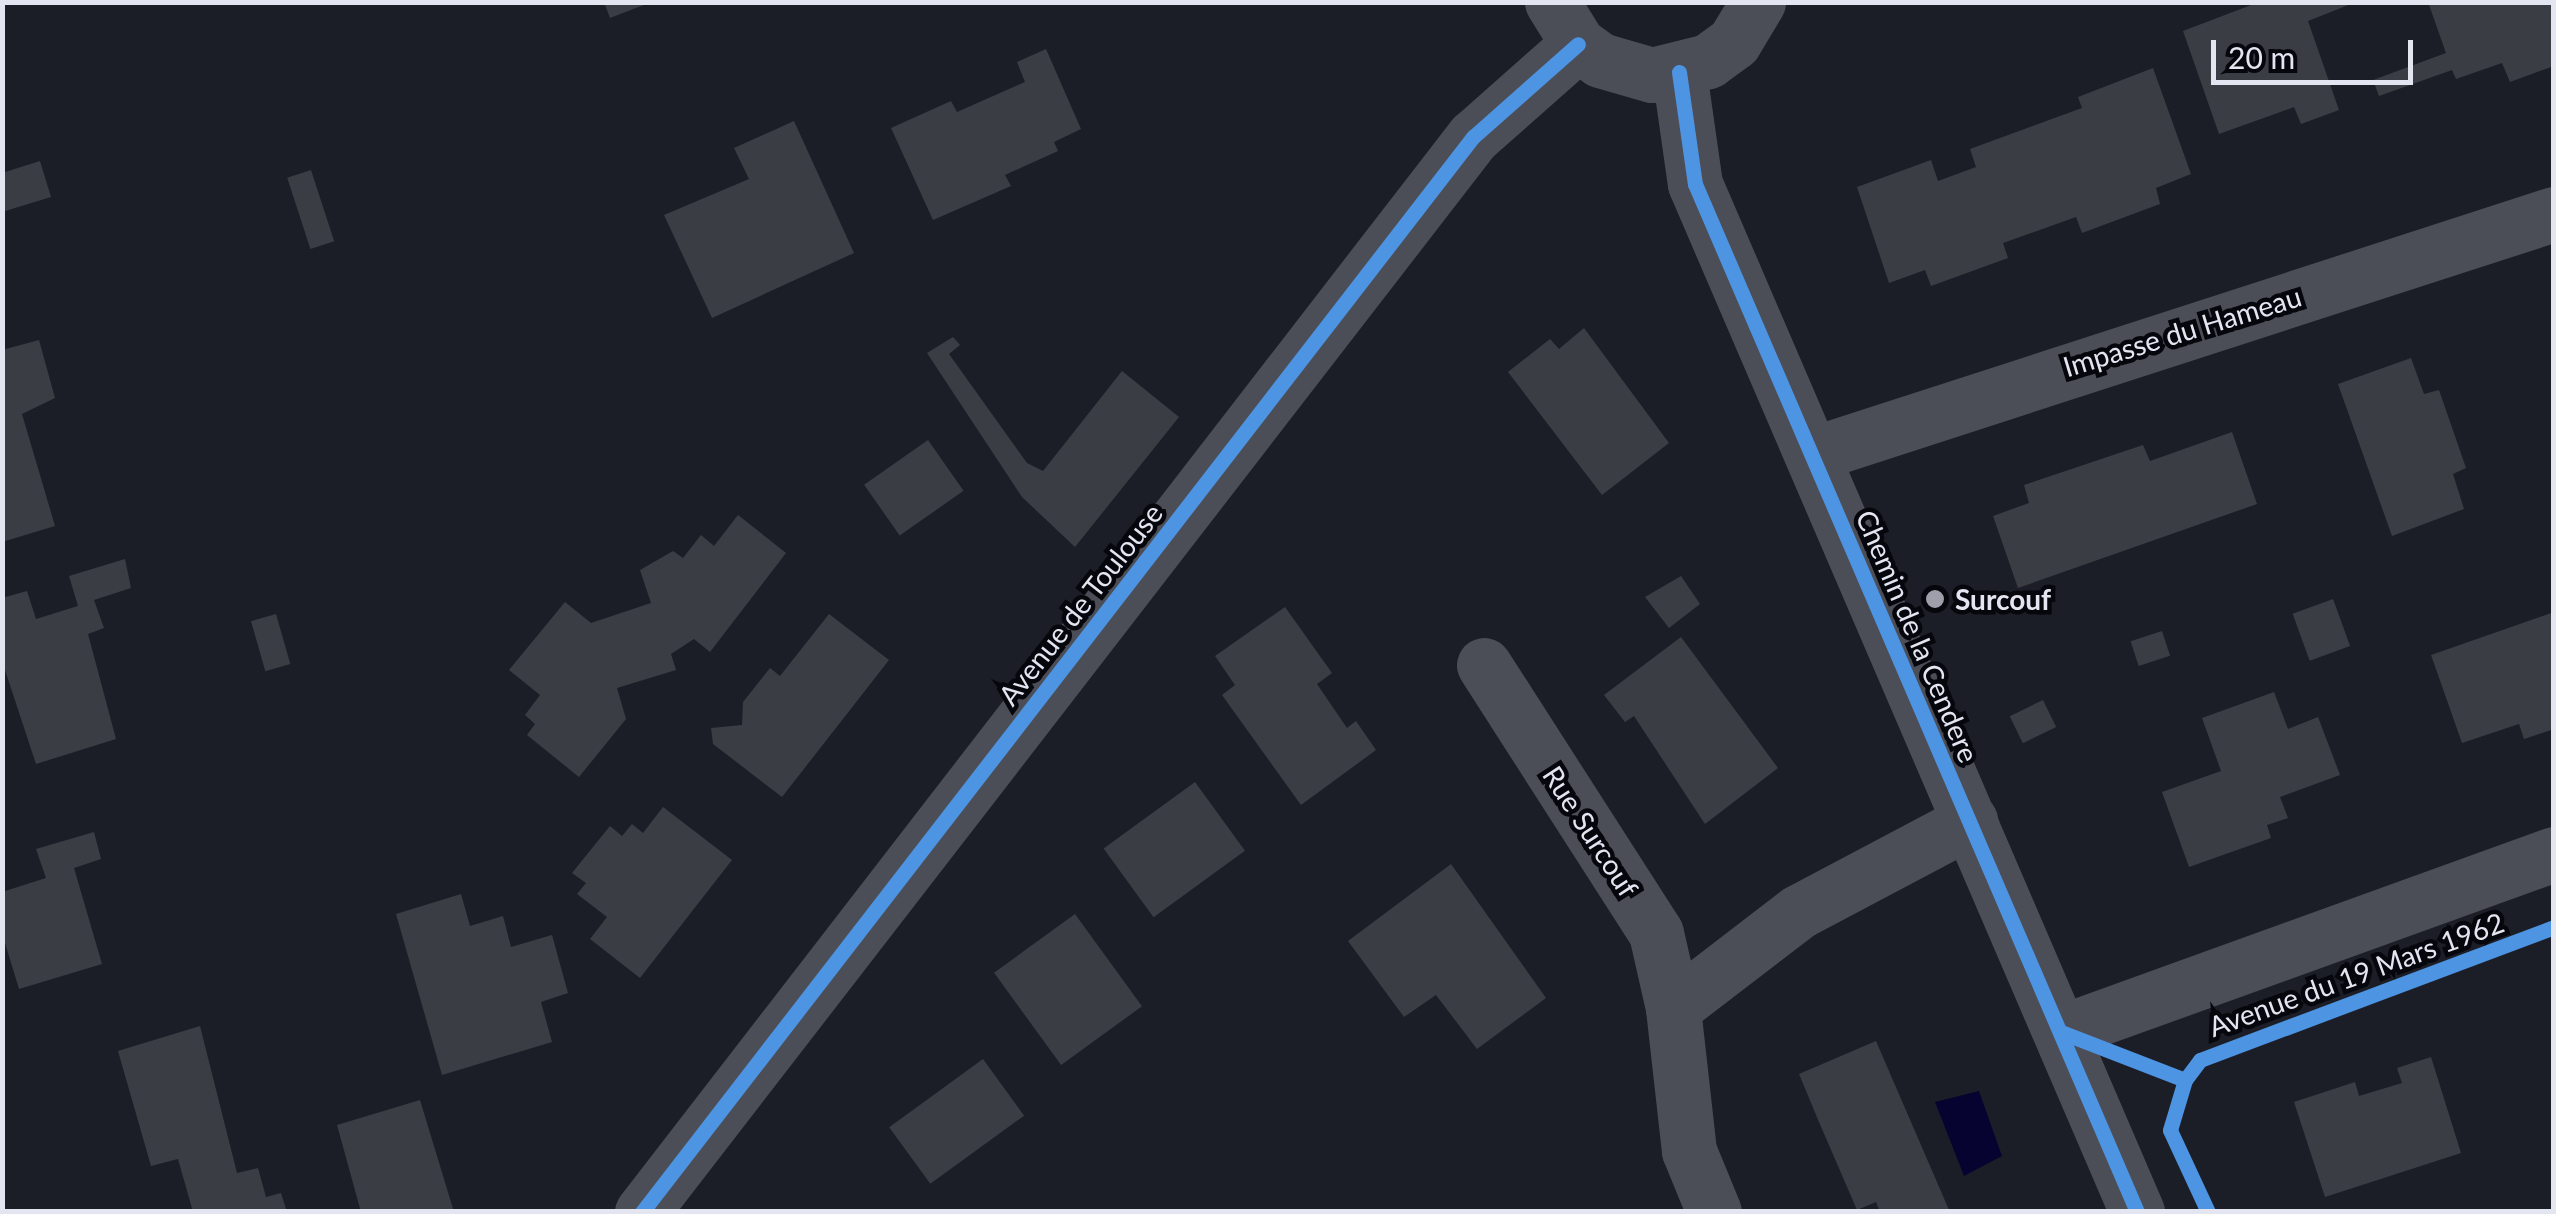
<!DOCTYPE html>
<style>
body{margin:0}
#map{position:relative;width:2556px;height:1214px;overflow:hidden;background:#1c1e27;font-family:Lato,sans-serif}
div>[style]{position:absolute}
.water>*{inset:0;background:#070331}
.building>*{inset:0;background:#3b3d44;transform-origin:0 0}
.minor>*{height:55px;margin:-27.5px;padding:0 27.5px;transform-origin:27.5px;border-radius:27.5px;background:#4c4e57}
.tertiary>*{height:55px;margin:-27.5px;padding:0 27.5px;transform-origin:27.5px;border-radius:27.5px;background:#4c4e57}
.cycleway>*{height:15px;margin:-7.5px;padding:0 7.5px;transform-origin:7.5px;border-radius:7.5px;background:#4d94e3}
.dots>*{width:28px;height:28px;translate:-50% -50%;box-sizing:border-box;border:5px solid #05070d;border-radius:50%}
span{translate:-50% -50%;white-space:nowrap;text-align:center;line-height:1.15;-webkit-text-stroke:9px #05070d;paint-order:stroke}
.street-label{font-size:28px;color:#e3e6f1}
.poi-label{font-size:28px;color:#e3e6f1;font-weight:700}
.left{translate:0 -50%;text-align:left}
.frame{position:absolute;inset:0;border:5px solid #e3e6f1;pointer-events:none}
.scale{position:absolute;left:2211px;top:40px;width:202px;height:45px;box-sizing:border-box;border:5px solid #e3e6f1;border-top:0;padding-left:12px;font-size:30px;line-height:35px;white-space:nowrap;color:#e3e6f1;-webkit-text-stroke:8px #05070d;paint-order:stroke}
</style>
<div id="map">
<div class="water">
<div style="clip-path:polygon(1979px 1091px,2002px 1156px,1964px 1176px,1935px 1102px)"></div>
</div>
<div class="building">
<div style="clip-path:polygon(604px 2px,649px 2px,649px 3px,610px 18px)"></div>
<div style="clip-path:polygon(2259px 2px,2356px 2px,2308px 21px,2339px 110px,2301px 124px,2294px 107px,2219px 134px,2183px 31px)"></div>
<div style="clip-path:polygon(2428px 2px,2554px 2px,2554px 66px,2510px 82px,2502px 63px,2456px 79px,2452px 70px,2379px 96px,2373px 80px,2446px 53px)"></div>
<div style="clip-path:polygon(1046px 49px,1081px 129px,1054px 142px,1058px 151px,1005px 175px,1011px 186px,933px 220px,891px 128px,951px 101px,957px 112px,1025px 82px,1017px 62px)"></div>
<div style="clip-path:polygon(2153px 68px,2191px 174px,2156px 188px,2160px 204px,2082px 233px,2076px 217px,2003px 243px,2008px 258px,1931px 286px,1925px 270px,1889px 283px,1857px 187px,1931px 160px,1938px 181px,1976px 167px,1970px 149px,2082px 108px,2078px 97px)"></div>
<div style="clip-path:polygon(794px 121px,854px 253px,712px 318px,664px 215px,749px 179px,734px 148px)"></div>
<div style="clip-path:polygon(40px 161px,51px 197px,2px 212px,2px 173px)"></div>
<div style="left:311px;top:170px;width:75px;height:25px;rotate:72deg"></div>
<div style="clip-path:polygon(1584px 328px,1669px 443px,1602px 495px,1508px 372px,1550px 339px,1559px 349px)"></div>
<div style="clip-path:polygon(953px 337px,960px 345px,949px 354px,1027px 463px,1043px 471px,1122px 371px,1179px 417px,1075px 547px,1022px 497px,927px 353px)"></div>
<div style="clip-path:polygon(39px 340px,55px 398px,22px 414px,55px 526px,2px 542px,2px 350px)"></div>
<div style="clip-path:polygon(2411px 358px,2424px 394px,2439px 390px,2466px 468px,2453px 474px,2464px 509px,2392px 536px,2338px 384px)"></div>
<div style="clip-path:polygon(2232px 432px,2257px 504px,2018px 588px,1993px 516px,2029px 503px,2024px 485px,2143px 445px,2150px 461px)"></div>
<div style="left:928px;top:440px;width:62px;height:78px;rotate:55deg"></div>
<div style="clip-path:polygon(738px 515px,786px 553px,710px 652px,694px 639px,671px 654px,676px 670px,617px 688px,626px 719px,579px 777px,527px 735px,535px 724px,525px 715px,540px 695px,509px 670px,565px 602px,591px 623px,651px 603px,640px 570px,673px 551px,683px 558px,701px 535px,714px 546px)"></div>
<div style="clip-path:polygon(125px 559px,131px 588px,94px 600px,104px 628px,88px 634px,116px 739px,36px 764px,2px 661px,2px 598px,27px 591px,36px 619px,78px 606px,69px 576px)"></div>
<div style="clip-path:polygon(1681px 576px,1700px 604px,1669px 628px,1645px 597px)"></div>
<div style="left:2333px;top:599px;width:50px;height:43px;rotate:70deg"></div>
<div style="clip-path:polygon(1285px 607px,1332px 673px,1317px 684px,1347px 728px,1356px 721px,1376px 750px,1301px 805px,1222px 695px,1235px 685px,1215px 656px)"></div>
<div style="clip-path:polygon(2554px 612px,2554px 729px,2524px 739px,2519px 724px,2462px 743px,2431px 655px)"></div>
<div style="left:276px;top:614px;width:52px;height:26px;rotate:74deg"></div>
<div style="clip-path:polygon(829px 614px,889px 660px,782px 797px,713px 744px,711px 728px,742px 725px,743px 702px,770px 668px,780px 676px)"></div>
<div style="left:2162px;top:631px;width:26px;height:33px;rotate:72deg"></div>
<div style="clip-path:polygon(1681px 637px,1778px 768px,1705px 824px,1634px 716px,1625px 722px,1604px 695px)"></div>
<div style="clip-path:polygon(2274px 692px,2288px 729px,2318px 717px,2340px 775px,2280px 797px,2288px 818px,2267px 825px,2271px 838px,2189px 867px,2162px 792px,2221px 771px,2202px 718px)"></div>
<div style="left:2043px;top:700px;width:30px;height:37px;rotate:64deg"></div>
<div style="left:1195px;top:782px;width:85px;height:113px;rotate:54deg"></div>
<div style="clip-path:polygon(663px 807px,732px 860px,640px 978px,590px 939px,607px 917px,577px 894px,586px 883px,572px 873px,610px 826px,622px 836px,632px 824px,643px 833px)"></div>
<div style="clip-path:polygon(94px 832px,101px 859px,74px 868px,102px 964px,19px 989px,2px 933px,2px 892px,46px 878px,36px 849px)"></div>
<div style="clip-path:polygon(1451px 864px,1546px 998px,1477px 1049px,1436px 995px,1404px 1017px,1348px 941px)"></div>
<div style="clip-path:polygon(461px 894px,470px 926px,503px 916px,511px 947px,552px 935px,568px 993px,541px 1002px,552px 1042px,442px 1075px,396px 914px)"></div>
<div style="left:1075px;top:914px;width:114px;height:100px;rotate:54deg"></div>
<div style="clip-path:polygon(200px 1026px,237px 1173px,258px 1168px,266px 1197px,281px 1193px,287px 1212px,193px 1212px,178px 1159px,151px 1166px,118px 1051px)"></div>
<div style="clip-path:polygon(1876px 1041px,1946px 1203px,1950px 1212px,1880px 1212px,1876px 1202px,1857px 1210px,1819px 1122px,1799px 1074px)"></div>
<div style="clip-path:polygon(2431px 1057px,2461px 1153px,2325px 1197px,2294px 1102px,2355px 1082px,2359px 1096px,2402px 1083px,2397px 1068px)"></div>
<div style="left:983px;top:1059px;width:70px;height:116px;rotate:54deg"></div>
<div style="clip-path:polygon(420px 1100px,454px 1212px,361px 1212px,337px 1125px)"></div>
</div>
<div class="minor">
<div style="left:1813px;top:454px;width:779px;rotate:-17.95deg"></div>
<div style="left:1484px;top:665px;width:318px;rotate:57.3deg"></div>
<div style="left:1656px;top:933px;width:77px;rotate:77.2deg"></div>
<div style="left:2061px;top:1032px;width:524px;rotate:-19.85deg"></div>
<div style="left:1714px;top:1212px;width:66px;rotate:-112.3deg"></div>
<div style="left:1689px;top:1151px;width:144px;rotate:-96.4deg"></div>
<div style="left:1673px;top:1008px;width:158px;rotate:-37.5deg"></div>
<div style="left:1798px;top:912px;width:195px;rotate:-27.9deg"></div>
</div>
<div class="tertiary">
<div style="left:1552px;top:2px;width:49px;rotate:58.2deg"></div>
<div style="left:1578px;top:44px;width:27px;rotate:36deg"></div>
<div style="left:1600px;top:60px;width:54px;rotate:16.1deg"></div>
<div style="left:1652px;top:75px;width:58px;rotate:-14deg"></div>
<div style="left:1708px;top:61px;width:32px;rotate:-36deg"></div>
<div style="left:1734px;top:42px;width:47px;rotate:-59deg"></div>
<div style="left:1679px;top:72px;width:113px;rotate:81.9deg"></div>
<div style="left:1695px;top:184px;width:1119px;rotate:66.73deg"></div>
<div style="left:642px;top:1212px;width:1359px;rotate:-52.3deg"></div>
<div style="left:1473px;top:137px;width:140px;rotate:-41.5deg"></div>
</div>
<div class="cycleway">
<div style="left:1679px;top:72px;width:113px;rotate:81.9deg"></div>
<div style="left:1695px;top:184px;width:1119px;rotate:66.73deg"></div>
<div style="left:2061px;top:1032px;width:133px;rotate:21.2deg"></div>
<div style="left:642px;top:1212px;width:1359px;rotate:-52.3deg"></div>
<div style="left:1473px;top:137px;width:140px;rotate:-41.5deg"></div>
<div style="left:2208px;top:1212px;width:90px;rotate:-114.9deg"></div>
<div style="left:2170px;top:1130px;width:52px;rotate:-73.3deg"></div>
<div style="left:2185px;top:1080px;width:25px;rotate:-53deg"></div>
<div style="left:2200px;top:1060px;width:378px;rotate:-20.6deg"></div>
</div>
<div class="dots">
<div style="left:1935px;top:599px;background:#9da0aa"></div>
</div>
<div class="street-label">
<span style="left:2182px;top:331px;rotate:-17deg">Impasse du Hameau</span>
<span style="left:1080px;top:604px;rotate:-52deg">Avenue de Toulouse</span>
<span style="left:1918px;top:636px;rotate:67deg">Chemin de la Cendere</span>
<span style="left:1591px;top:831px;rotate:57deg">Rue Surcouf</span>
<span style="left:2356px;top:974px;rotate:-20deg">Avenue du 19 Mars 1962</span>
</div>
<div class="poi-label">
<span class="left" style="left:1955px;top:599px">Surcouf</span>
</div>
<div class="frame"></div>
<div class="scale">20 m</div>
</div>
